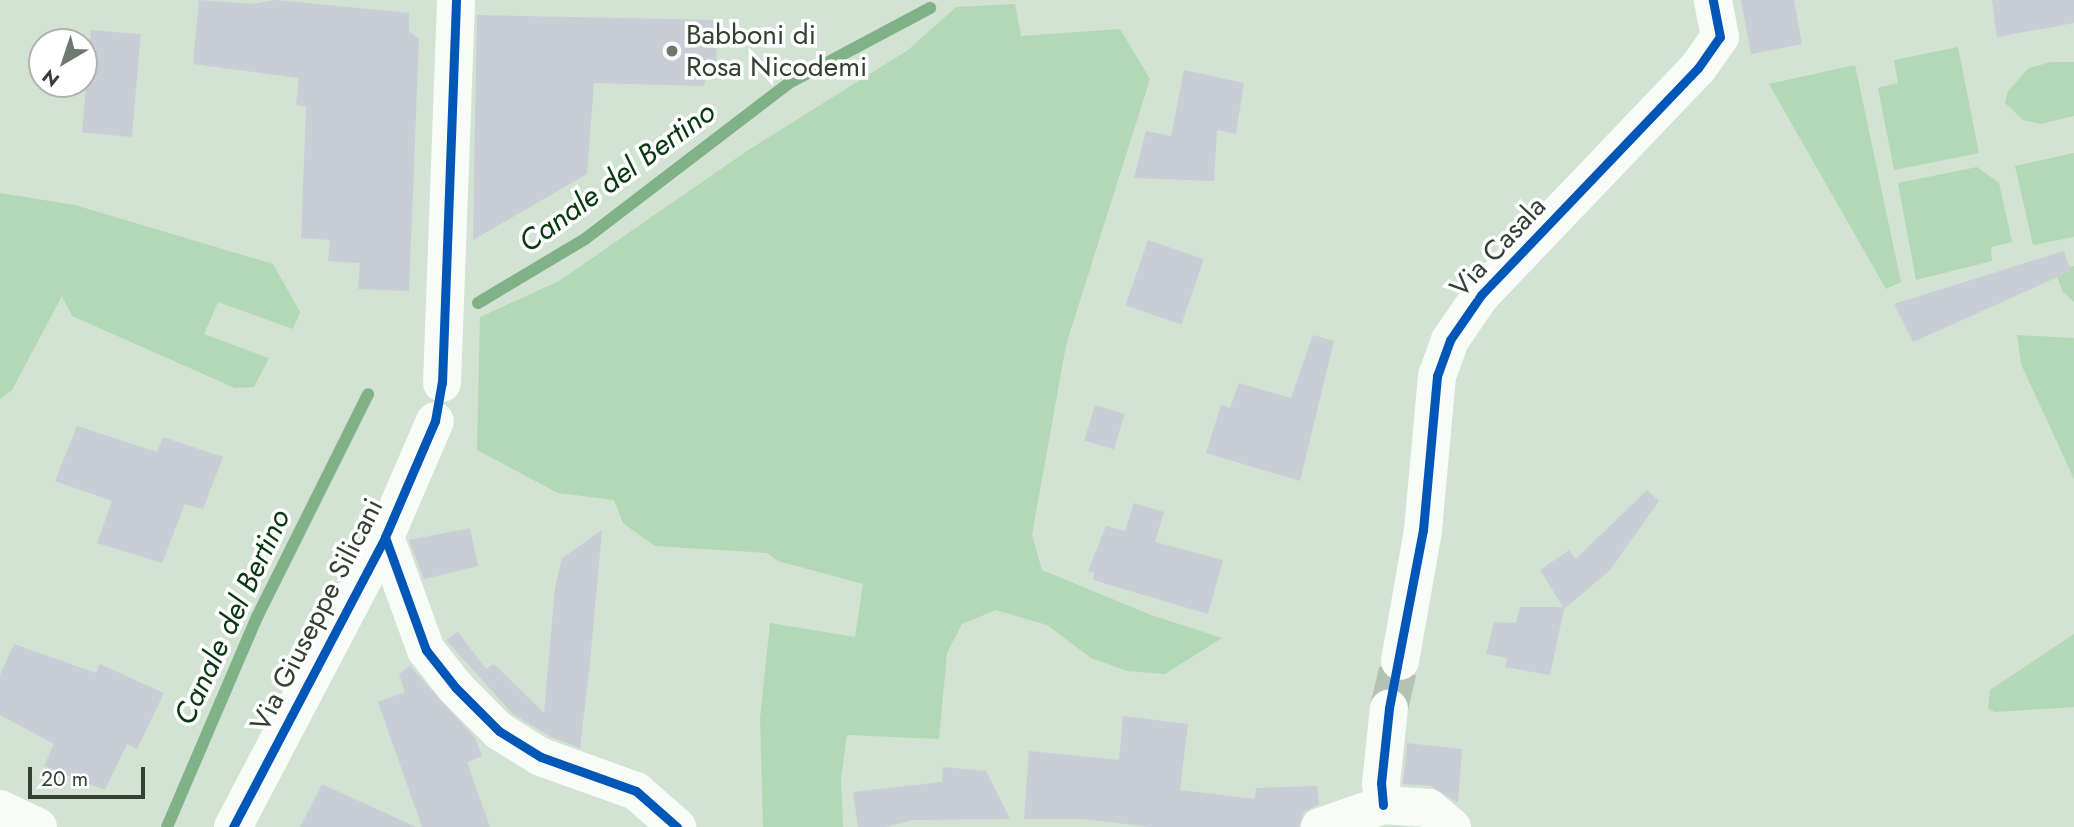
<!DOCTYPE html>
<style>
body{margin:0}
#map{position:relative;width:2074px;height:827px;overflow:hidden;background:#d2e2d3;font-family:Jost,sans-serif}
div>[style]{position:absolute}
.green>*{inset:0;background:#b3d8b6}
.stream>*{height:12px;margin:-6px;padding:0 6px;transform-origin:6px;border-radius:6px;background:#81b287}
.building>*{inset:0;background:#c9cdd5;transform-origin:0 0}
.minor-tunnel>*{height:38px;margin-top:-19px;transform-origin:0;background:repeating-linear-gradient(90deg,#b3c2b3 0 38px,transparent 0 57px)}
.minor>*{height:38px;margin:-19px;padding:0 19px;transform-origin:19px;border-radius:19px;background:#f8fbf8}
.tertiary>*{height:38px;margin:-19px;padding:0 19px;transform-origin:19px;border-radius:19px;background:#f8fbf8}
.cycleway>*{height:9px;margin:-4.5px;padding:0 4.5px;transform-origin:4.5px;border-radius:4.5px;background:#0057b8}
.dots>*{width:19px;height:19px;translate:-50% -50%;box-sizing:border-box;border:4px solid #fff;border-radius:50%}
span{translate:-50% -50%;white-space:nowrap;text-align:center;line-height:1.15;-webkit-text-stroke:7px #fff;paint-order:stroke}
.poi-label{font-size:28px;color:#354035}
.left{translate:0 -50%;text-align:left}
.street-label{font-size:28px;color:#354035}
.water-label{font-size:30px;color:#073812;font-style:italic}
.north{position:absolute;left:28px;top:28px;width:70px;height:70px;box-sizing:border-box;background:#fff;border:2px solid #aeb3ae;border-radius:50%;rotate:219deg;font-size:19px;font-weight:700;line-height:28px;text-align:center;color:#354035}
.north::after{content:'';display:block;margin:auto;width:24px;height:32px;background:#6c796c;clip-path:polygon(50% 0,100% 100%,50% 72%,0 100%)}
.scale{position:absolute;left:28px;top:767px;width:117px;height:32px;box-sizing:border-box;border:4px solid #354035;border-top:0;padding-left:9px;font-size:21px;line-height:24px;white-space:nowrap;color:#354035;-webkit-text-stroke:5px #fff;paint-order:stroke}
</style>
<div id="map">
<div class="green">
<div style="clip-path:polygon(1015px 4px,1021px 36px,1120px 29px,1150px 79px,1066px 345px,1032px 535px,1042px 570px,1151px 615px,1222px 638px,1165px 674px,1127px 671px,1091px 658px,1047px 625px,996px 610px,962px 624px,947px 653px,939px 739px,847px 735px,841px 778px,843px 827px,763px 827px,760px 718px,770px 623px,855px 637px,863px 584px,778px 561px,767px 553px,655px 546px,623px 523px,614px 500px,558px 493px,477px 450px,480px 317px,559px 281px,747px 151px,908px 50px,956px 7px)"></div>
<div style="clip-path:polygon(1958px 47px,1979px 153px,1894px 170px,1878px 88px,1898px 83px,1894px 60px)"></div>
<div style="clip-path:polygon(2051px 62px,2074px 62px,2074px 116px,2041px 124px,2023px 120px,2005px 103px,2008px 91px,2029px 68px)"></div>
<div style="clip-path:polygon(1855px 65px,1901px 282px,1886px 289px,1769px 84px)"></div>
<div style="clip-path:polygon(2074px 153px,2074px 237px,2033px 245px,2015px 166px)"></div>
<div style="clip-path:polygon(1977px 167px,1999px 183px,2012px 242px,1991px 247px,1992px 261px,1916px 280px,1898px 183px)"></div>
<div style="clip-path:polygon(0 193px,75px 205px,273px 264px,300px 312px,293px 329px,218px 302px,204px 334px,269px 358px,254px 387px,235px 388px,72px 316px,62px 296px,12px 390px,0 399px)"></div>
<div style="clip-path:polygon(2074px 266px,2074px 302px,2063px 292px,2055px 272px)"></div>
<div style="clip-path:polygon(2017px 335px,2074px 338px,2074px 479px,2021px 364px)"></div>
<div style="clip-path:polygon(2074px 634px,2074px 707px,1995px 712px,1988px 709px,1990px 690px)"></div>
</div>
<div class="stream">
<div style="left:478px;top:303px;width:125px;rotate:-30.9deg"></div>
<div style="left:585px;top:239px;width:257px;rotate:-37.4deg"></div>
<div style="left:789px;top:83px;width:160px;rotate:-28deg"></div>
<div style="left:167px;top:827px;width:228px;rotate:-66.8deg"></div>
<div style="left:257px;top:617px;width:249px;rotate:-63.5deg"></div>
</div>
<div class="building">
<div style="clip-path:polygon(199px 0,251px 4px,276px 0,409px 13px,409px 31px,419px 39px,409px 291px,358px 289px,360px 263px,328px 261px,330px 240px,301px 238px,306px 107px,296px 105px,299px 78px,193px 64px)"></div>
<div style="clip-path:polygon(1741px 0,1794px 0,1802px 44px,1751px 54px)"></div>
<div style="clip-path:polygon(1992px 0,2074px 0,2074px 23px,1997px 37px)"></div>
<div style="clip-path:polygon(477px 15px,717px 20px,716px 77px,706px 75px,704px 86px,594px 83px,587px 174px,473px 240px)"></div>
<div style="left:91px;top:30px;width:50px;height:103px;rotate:5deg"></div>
<div style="clip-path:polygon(1184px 70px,1244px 83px,1236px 134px,1217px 130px,1214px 181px,1134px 178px,1146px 131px,1171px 136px)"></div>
<div style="left:1148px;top:240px;width:59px;height:69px;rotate:19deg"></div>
<div style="clip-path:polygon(2064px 251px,2071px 271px,1913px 342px,1894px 304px)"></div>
<div style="clip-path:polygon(1313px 335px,1334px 341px,1300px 481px,1206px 453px,1221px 405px,1230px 408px,1239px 383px,1291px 398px)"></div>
<div style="left:1095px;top:405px;width:31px;height:37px;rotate:17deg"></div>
<div style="clip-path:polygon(77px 426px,157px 452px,163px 437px,223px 457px,203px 509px,185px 504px,162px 563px,97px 543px,112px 501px,55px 481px)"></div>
<div style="clip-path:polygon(1647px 490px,1659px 501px,1610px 570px,1564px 609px,1550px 675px,1505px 667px,1507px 658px,1486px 654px,1494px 622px,1516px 623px,1520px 607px,1563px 607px,1540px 570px,1569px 550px,1576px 559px)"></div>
<div style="clip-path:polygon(1134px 503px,1164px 512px,1155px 542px,1223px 560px,1208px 614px,1093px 580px,1094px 573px,1088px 571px,1106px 526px,1125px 531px)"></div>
<div style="clip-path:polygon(470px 528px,478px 566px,424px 579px,409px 540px)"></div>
<div style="clip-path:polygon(602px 530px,590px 662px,580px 748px,551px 737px,513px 714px,446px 640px,458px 632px,486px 669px,494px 664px,544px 713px,555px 588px,562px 558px)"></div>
<div style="clip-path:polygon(14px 644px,96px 673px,100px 664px,164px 693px,137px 749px,127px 744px,105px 790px,44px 766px,54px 744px,0 715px,0 675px)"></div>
<div style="clip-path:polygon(410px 666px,475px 738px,482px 756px,467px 762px,490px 827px,422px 827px,378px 702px,405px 692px,399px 674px)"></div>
<div style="clip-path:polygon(1123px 716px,1188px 724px,1180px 790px,1255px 799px,1256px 788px,1317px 786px,1319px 804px,1304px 812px,1299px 827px,1151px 827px,1083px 819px,1024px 819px,1029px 751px,1119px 760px)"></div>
<div style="clip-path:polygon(1407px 743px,1462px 749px,1458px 803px,1431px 786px,1403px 784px)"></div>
<div style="clip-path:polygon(943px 767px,986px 771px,1010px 819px,913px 820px,886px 827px,858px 827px,853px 792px,942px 782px)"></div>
<div style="clip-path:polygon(322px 784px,416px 827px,300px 827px)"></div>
</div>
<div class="minor-tunnel">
<div style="left:1389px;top:708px;width:48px;rotate:-76.8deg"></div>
</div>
<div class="minor">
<div style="left:385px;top:537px;width:120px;rotate:70.1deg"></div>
<div style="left:426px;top:650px;width:48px;rotate:51.7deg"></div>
<div style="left:456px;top:688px;width:61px;rotate:45deg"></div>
<div style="left:499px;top:731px;width:49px;rotate:31.8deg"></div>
<div style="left:541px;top:757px;width:101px;rotate:19.7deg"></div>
<div style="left:636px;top:791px;width:55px;rotate:41.3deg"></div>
<div style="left:1400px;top:661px;width:133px;rotate:-80deg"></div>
<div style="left:1423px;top:530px;width:155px;rotate:-84.8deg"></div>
<div style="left:1437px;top:376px;width:38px;rotate:-70deg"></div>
<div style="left:1450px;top:340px;width:55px;rotate:-55.4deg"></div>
<div style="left:1481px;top:295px;width:314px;rotate:-46.3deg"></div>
<div style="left:1698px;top:68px;width:38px;rotate:-55deg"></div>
<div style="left:1720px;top:37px;width:38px;rotate:-101deg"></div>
<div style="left:1383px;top:805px;width:22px;rotate:-95deg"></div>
<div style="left:1381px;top:783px;width:75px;rotate:-83.9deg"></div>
<div style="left:0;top:809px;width:42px;rotate:25.3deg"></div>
<div style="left:1320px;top:827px;width:67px;rotate:-19.2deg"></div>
<div style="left:1383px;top:805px;width:46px;rotate:3.7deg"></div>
<div style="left:1429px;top:808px;width:30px;rotate:40deg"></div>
</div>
<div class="tertiary">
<div style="left:442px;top:383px;width:383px;rotate:-87.9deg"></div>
<div style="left:233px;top:827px;width:327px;rotate:-62.3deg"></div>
<div style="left:385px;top:537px;width:126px;rotate:-66.7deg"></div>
</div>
<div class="cycleway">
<div style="left:385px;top:537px;width:120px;rotate:70.1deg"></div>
<div style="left:426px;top:650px;width:48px;rotate:51.7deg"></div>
<div style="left:456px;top:688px;width:61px;rotate:45deg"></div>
<div style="left:499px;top:731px;width:49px;rotate:31.8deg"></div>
<div style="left:541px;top:757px;width:101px;rotate:19.7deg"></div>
<div style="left:636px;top:791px;width:55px;rotate:41.3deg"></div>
<div style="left:1383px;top:805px;width:22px;rotate:-95deg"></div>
<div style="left:1381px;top:783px;width:75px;rotate:-83.9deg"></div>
<div style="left:1389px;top:708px;width:181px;rotate:-79.2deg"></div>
<div style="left:1423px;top:530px;width:155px;rotate:-84.8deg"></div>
<div style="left:1437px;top:376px;width:38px;rotate:-70deg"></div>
<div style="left:1450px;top:340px;width:55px;rotate:-55.4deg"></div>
<div style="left:1481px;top:295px;width:314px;rotate:-46.3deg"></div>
<div style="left:1698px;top:68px;width:38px;rotate:-55deg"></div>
<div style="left:1720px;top:37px;width:38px;rotate:-101deg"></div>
<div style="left:233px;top:827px;width:327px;rotate:-62.3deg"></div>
<div style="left:385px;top:537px;width:126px;rotate:-66.7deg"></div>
<div style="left:435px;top:421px;width:39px;rotate:-80deg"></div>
<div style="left:442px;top:383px;width:383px;rotate:-87.9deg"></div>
</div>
<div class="dots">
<div style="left:672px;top:51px;background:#6c796c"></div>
</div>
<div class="poi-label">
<span class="left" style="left:686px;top:51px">Babboni di<br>Rosa Nicodemi</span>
</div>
<div class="street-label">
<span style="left:1498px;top:247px;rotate:-47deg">Via Casala</span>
<span style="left:317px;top:615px;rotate:-63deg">Via Giuseppe Silicani</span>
</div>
<div class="water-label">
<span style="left:617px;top:177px;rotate:-36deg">Canale del Bertino</span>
<span style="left:232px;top:617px;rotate:-65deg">Canale del Bertino</span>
</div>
<div class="north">N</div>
<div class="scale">20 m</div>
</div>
